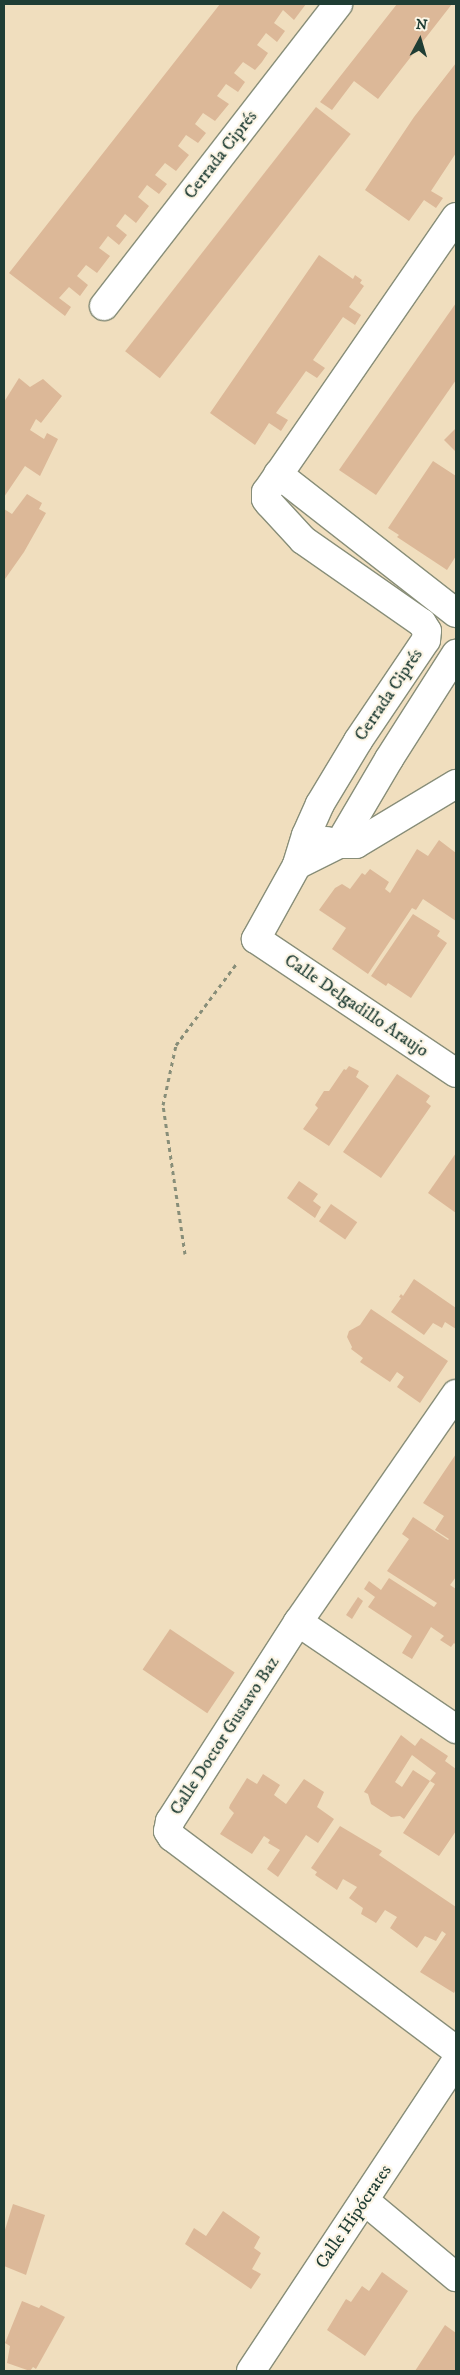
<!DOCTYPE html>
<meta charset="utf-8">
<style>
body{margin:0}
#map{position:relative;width:460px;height:2375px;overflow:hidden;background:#f0debe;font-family:"IM FELL DW Pica",serif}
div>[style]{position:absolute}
.building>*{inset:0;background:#dcb898;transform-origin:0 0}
.path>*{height:3px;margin-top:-1.5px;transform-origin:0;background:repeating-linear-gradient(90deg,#888e79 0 4px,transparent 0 8px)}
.roads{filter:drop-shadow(1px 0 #888e79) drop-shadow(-1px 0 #888e79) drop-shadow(0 1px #888e79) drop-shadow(0 -1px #888e79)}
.minor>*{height:28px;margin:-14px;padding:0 14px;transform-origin:14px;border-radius:14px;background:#fff}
span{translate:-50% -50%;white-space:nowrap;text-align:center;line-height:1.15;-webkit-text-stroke:4.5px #fcf5e5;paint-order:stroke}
.street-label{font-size:18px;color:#1f3d34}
.frame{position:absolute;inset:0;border:5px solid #1f3d34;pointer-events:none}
.north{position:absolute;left:395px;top:15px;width:50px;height:50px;-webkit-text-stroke:4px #fcf5e5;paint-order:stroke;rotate:6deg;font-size:14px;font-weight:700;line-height:20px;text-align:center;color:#1f3d34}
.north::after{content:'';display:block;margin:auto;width:18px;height:22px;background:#1f3d34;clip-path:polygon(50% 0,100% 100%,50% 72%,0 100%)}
</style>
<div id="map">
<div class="building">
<div style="clip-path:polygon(220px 4px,306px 4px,294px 20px,283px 10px,274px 23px,285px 31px,277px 42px,266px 33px,257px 45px,268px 53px,262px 62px,255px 70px,243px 62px,234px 73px,245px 82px,238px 92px,226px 84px,217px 96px,229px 104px,215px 121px,203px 113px,195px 124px,206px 133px,198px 143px,186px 135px,178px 146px,189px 155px,176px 171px,165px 163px,155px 175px,167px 184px,159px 194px,147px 185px,138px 197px,149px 206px,136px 223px,125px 214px,116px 226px,127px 235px,119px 245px,108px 236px,99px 248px,110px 256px,97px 273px,86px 265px,77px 276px,88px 285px,80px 296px,69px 287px,59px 298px,71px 307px,65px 316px,9px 273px)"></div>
<div style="clip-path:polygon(397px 4px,452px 4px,378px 99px,354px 81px,332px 110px,320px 102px)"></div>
<div style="clip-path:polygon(456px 63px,456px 153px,431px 191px,443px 198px,436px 208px,424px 200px,409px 221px,365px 190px,414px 117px)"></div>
<div style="left:316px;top:107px;width:44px;height:310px;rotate:38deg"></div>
<div style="clip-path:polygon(319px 255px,353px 279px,355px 275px,362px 280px,360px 283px,364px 286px,349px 307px,361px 315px,355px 325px,343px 317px,313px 360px,325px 368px,317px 378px,306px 371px,276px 413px,288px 420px,281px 431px,269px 423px,255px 445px,210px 413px)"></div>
<div style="clip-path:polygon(456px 303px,456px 380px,376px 495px,339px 470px)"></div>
<div style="clip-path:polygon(19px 378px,30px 387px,43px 379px,62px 396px,41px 423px,36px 419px,30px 430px,44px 439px,47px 433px,58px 439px,40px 476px,25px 466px,4px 497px,4px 402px)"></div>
<div style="clip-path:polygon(456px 428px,456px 452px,444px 440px)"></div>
<div style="clip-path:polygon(433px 461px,456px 476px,456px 556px,447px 570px,397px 537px,399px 535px,388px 528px)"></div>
<div style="clip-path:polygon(27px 494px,42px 503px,39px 509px,46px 513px,24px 552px,5px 579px,4px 509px,12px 514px)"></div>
<div style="clip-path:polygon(439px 840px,456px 853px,456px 921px,423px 899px,416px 910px,412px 908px,368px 974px,332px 949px,346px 928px,319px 910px,335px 888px,342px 884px,350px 889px,362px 873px,365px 875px,370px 869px,389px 882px,385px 889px,390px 893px,417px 849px,428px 856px)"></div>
<div style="clip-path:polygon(413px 914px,440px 931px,437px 936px,447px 943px,411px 998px,388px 983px,386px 986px,371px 976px)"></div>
<div style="clip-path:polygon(349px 1066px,359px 1071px,356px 1077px,369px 1086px,329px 1146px,303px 1129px,318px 1108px,315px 1105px,324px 1091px,329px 1091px,344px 1069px,346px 1070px)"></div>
<div style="clip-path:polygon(397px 1074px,430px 1096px,426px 1102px,431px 1106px,381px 1178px,343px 1152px)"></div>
<div style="clip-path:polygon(456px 1153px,456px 1213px,428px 1193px)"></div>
<div style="clip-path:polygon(299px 1181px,318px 1194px,313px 1201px,321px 1207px,315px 1218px,287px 1198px)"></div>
<div style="left:331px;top:1204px;width:32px;height:21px;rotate:35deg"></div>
<div style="clip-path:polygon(414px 1279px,456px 1308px,456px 1329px,445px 1322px,442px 1328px,433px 1323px,424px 1335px,391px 1312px,401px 1298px,399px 1297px,401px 1294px,403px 1296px)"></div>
<div style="clip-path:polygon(371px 1309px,448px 1361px,420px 1403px,397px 1387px,404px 1377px,397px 1372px,390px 1382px,360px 1362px,363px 1358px,351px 1349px,352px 1347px,347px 1337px,349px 1331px,360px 1325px)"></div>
<div style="clip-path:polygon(456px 1454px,456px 1577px,450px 1585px,456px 1589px,456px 1645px,454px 1643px,451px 1647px,440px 1640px,444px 1636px,431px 1627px,412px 1659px,402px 1653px,412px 1636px,368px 1607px,375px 1597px,364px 1589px,369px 1581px,381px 1590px,389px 1578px,434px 1607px,437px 1603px,387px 1571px,409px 1539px,402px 1534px,413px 1517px,448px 1540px,449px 1539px,435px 1530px,444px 1516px,423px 1503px)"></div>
<div style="clip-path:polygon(358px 1597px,363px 1601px,352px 1619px,346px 1615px)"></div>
<div style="left:170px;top:1629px;width:78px;height:49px;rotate:34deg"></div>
<div style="clip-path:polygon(401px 1735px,415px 1746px,421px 1738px,448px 1756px,445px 1761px,456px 1769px,456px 1831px,439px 1856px,403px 1833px,435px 1784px,430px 1781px,436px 1773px,412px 1755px,395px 1782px,402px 1787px,413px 1770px,430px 1781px,404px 1819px,400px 1816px,391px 1817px,371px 1804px,368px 1794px,364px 1792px)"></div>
<div style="clip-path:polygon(263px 1774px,280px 1785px,274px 1795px,286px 1804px,304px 1779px,324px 1792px,317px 1807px,334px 1819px,318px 1843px,306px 1835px,278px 1877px,267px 1869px,280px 1850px,268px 1843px,270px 1840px,264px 1836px,252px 1854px,220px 1834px,234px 1813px,229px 1808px,230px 1805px,247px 1778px,257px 1784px)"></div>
<div style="clip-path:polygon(340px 1826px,382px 1851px,379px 1855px,456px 1907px,456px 1989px,454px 1993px,420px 1972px,446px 1934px,442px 1931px,436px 1941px,425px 1936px,417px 1948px,390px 1928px,397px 1917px,385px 1910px,376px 1923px,361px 1914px,363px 1908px,349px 1898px,357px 1887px,343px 1879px,337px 1890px,315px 1875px,317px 1872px,311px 1868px)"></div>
<div style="clip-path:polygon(13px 2204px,45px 2215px,26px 2275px,4px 2266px,4px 2233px)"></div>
<div style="clip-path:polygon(223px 2211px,260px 2237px,254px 2248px,261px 2253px,252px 2269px,261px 2274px,251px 2289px,185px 2244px,194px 2228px,206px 2236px)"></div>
<div style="clip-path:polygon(382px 2272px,408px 2291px,365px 2356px,327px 2330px,346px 2299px,351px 2302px,362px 2286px,369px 2291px)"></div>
<div style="clip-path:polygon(22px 2301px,39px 2308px,41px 2305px,65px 2317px,36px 2369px,33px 2367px,30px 2371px,7px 2363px,10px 2346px,5px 2343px)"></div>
<div style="clip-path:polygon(445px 2325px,456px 2333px,456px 2371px,415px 2371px)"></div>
</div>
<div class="path">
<div style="left:185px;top:1254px;width:151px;rotate:-98.4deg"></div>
<div style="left:163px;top:1105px;width:61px;rotate:-77.8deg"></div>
<div style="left:176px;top:1045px;width:102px;rotate:-53.4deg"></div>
</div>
<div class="roads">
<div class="minor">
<div style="left:456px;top:217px;width:334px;rotate:124.6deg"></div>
<div style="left:266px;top:492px;width:7px;rotate:90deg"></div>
<div style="left:266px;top:499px;width:5px;rotate:53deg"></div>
<div style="left:269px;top:503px;width:50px;rotate:47.4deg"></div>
<div style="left:303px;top:540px;width:145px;rotate:34.9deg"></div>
<div style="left:422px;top:623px;width:9px;rotate:58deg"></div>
<div style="left:427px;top:631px;width:9px;rotate:96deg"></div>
<div style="left:426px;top:640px;width:122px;rotate:124deg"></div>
<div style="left:358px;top:741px;width:74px;rotate:121.1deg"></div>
<div style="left:320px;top:804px;width:34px;rotate:114deg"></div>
<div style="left:306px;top:835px;width:31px;rotate:107deg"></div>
<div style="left:297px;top:865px;width:85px;rotate:119deg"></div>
<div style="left:256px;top:939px;width:241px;rotate:33.8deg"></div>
<div style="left:104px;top:306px;width:382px;rotate:-52.2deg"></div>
<div style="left:278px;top:474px;width:226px;rotate:38deg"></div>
<div style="left:326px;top:841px;width:13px;rotate:13deg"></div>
<div style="left:339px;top:844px;width:17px"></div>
<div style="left:356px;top:844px;width:117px;rotate:-31deg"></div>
<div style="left:297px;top:865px;width:47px;rotate:-26.6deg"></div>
<div style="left:339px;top:844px;width:99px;rotate:-59.5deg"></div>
<div style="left:389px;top:759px;width:125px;rotate:-57.5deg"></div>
<div style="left:456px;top:1394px;width:277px;rotate:124.7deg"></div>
<div style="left:298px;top:1622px;width:237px;rotate:122.7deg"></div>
<div style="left:170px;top:1821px;width:10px;rotate:101deg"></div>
<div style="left:168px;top:1831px;width:7px;rotate:56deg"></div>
<div style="left:172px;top:1837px;width:355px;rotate:36.9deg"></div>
<div style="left:298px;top:1622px;width:191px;rotate:34.1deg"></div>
<div style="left:365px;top:2201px;width:119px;rotate:39.9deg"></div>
<div style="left:251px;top:2371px;width:372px;rotate:-56.5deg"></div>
</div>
</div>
<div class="street-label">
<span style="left:221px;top:155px;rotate:-52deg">Cerrada Ciprés</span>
<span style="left:389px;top:695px;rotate:-56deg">Cerrada Ciprés</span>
<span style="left:356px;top:1006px;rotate:34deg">Calle Delgadillo Araujo</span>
<span style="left:225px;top:1736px;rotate:-57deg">Calle Doctor Gustavo Baz</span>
<span style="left:354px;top:2217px;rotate:-56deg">Calle Hipócrates</span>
</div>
<div class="frame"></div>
<div class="north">N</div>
</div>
